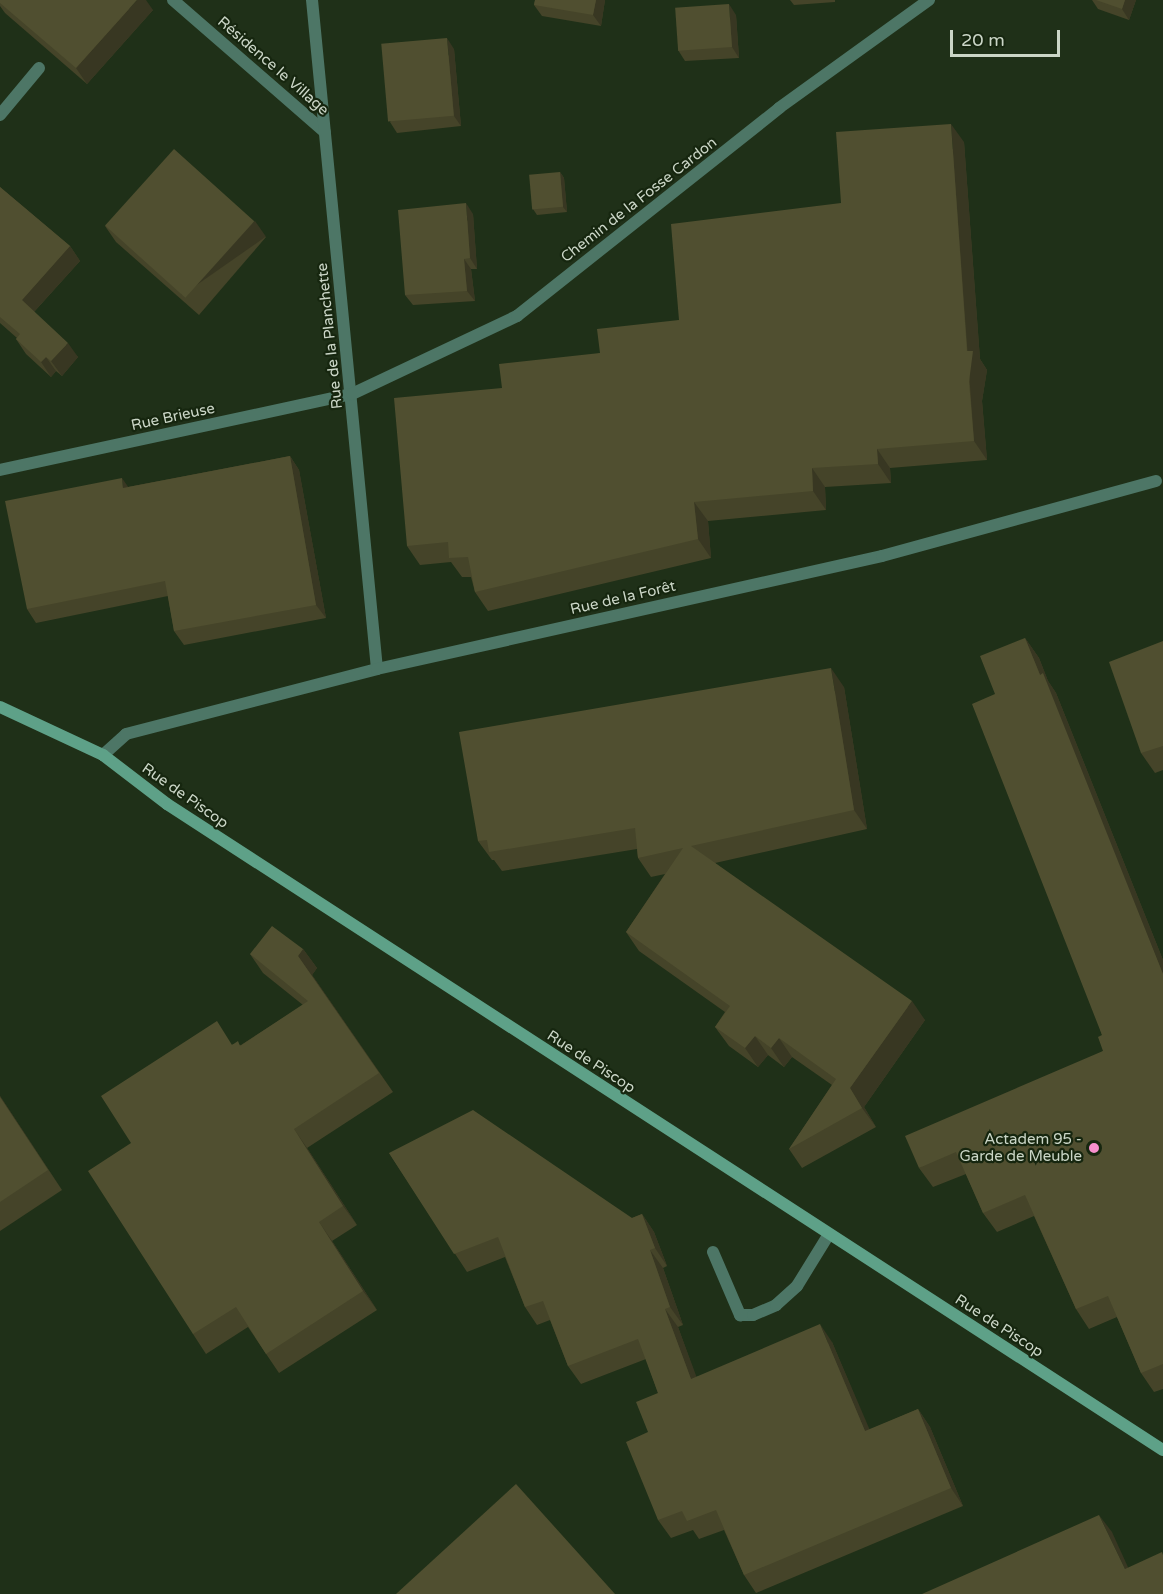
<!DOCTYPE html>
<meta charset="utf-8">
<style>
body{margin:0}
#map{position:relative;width:1163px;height:1594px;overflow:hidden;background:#1f3018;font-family:"Varela Round",sans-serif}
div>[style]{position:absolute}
.lane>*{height:12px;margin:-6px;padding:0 6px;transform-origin:6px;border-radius:6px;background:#4d7666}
.street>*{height:12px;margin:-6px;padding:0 6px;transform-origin:6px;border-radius:6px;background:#4d7666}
.secondary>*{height:12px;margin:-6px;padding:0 6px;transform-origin:6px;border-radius:6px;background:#5ea188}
.wall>*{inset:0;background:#454429}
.shaded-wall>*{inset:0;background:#383722;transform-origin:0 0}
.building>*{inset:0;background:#504f30;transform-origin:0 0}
.dots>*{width:16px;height:16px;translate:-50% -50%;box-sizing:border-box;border:3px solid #16260f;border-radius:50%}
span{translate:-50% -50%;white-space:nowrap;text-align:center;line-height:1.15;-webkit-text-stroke:4.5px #16260f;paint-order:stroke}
.street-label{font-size:15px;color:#cbd6c7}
.poi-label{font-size:15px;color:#cbd6c7}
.right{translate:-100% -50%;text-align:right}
.scale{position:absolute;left:950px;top:30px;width:110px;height:27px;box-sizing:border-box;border:3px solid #cbd6c7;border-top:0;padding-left:8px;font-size:18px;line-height:21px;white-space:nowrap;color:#cbd6c7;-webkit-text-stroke:4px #16260f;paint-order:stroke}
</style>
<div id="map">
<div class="lane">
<div style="left:173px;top:0;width:201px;rotate:41deg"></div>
<div style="left:0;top:115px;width:61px;rotate:-50.3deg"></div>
<div style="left:713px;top:1252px;width:69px;rotate:66.8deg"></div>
<div style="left:740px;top:1315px;width:13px"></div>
<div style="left:753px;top:1315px;width:25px;rotate:-23deg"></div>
<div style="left:776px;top:1305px;width:28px;rotate:-42deg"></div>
<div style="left:797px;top:1286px;width:61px;rotate:-58.4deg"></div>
</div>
<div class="street">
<div style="left:312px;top:0;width:672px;rotate:84.45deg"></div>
<div style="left:0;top:470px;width:360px;rotate:-12.2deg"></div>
<div style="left:352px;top:394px;width:183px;rotate:-25.3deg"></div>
<div style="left:517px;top:316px;width:335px;rotate:-38.4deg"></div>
<div style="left:779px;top:108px;width:185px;rotate:-35.8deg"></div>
<div style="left:103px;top:755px;width:31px;rotate:-42deg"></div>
<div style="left:126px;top:734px;width:259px;rotate:-14.5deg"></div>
<div style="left:377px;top:669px;width:517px;rotate:-12.61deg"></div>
<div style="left:882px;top:556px;width:284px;rotate:-15.3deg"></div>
</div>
<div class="secondary">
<div style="left:0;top:707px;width:114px;rotate:25deg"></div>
<div style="left:103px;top:755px;width:81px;rotate:37.4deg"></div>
<div style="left:167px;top:804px;width:1187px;rotate:32.97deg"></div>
</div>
<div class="wall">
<div style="clip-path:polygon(0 0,153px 10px,87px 84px,5px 13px,0 6px)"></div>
<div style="clip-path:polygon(535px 0,605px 0,601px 26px,542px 16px,534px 5px)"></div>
<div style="clip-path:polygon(790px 0,835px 0,835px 2px,794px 5px)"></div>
<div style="clip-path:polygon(1092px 0,1136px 0,1129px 20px,1098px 9px)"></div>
<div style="clip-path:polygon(736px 15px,739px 58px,685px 61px,678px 50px)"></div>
<div style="clip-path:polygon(454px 49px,461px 126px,397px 133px,390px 122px)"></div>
<div style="clip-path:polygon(964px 142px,980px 359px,987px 370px,982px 401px,987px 460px,890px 468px,891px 483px,825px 487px,826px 510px,708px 521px,711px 558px,488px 611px,475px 592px,471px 577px,462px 577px,451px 562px,420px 565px,407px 546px,502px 388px,600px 353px,679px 320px)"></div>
<div style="clip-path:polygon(560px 172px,564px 178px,567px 212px,537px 215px,533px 209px)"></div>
<div style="clip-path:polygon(0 187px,70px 246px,80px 261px,34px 312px,78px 357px,62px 376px,56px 371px,51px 377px,26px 354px,16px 339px,17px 338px,0 323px)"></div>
<div style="clip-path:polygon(473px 214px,477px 269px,471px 269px,475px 301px,413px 305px,405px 295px)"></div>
<div style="clip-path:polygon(105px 226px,266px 237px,199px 315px,116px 242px)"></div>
<div style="clip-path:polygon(290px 456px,299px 470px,326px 618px,184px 645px,174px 631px,168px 596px,36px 623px,27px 609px,128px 487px)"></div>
<div style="clip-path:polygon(1025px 638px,1039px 658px,1048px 681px,1056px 693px,1163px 960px,1163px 1389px,1154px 1392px,1141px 1373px,1117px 1317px,1089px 1329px,1076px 1309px,1034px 1216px,997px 1232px,983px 1213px,966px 1174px,933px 1187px,919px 1168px,1103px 1051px,1102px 1035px,995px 694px)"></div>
<div style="clip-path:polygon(1163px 641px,1163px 770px,1155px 773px,1141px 753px)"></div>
<div style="clip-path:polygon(844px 687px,867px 829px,715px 863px,925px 1020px,864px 1107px,876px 1127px,802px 1168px,789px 1149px,832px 1085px,792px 1057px,784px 1067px,768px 1055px,758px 1067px,729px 1046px,715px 1027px,725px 1012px,639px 951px,626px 932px,665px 874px,651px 877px,638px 858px,637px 849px,502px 871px,494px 860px,492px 860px,478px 841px)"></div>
<div style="clip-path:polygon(303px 949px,317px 968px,312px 975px,393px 1092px,307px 1148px,357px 1225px,332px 1241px,377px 1310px,279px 1373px,248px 1327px,206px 1354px,193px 1334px,131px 1143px,233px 1044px,241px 1045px,303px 1005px,263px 973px,250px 954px)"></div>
<div style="clip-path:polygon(0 1096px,62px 1190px,0 1231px)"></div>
<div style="clip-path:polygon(389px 1153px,632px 1218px,642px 1214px,654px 1232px,667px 1266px,663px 1268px,683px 1325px,678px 1327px,696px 1377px,832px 1342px,869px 1430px,918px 1409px,930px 1427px,963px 1506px,756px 1593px,744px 1575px,724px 1530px,699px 1539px,693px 1530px,671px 1538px,658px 1520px,648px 1432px,658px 1393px,646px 1359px,581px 1384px,568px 1366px,550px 1320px,537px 1325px,525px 1307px,505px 1257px,467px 1272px)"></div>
</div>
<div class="shaded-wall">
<div style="clip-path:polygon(137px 0,146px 0,153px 10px,87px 84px,76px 68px)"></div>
<div style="clip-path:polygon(596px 0,605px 0,601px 26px,593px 15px)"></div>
<div style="clip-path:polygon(1125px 0,1136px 0,1129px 20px,1122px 9px)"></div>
<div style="clip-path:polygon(729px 4px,736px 15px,739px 58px,732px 47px)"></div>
<div style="clip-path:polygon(447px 38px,454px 49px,461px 126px,454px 116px)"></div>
<div style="clip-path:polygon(951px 124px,964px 142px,980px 359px,987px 370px,982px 401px,987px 460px,974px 441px)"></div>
<div style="clip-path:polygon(560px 172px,564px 178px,567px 212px,563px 207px)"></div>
<div style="clip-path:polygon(466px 203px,473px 214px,477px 269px,470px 258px)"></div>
<div style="left:255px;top:221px;width:19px;height:102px;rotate:55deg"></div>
<div style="clip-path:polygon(70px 246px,80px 261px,32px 314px,22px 300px)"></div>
<div style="clip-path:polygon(464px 259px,471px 269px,475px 301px,467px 291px)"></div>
<div style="clip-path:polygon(68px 343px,78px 357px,62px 376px,51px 361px)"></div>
<div style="clip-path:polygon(46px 357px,56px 371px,51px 377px,41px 362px)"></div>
<div style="clip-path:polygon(877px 449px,890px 468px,891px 483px,878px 464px)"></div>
<div style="clip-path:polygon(290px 456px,299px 470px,326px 618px,316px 605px)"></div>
<div style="clip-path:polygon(812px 468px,825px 487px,826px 510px,813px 491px)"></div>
<div style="clip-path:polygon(122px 478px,131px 491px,123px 488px)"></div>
<div style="clip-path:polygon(694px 502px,708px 521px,711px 558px,698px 539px)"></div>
<div style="clip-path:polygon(1025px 638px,1039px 658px,1048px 681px,1056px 693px,1163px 960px,1163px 974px)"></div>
<div style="clip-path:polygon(831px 668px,844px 687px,867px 829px,854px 810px)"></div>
<div style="clip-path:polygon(303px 949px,317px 968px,312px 975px,393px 1092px,298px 956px)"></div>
<div style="clip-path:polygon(912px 1001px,925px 1020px,864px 1107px,876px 1127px,862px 1108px,850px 1088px)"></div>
<div style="clip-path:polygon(755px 1036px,768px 1055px,758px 1067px,745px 1048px)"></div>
<div style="clip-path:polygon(779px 1038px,792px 1057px,784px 1067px,771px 1048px)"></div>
<div style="clip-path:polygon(0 1096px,62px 1190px,0 1097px)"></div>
<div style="clip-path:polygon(294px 1129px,307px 1148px,357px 1225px,343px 1206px)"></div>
<div style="clip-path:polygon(642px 1214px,654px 1232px,667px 1266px,655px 1248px)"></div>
<div style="clip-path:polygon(319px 1222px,332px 1241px,377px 1310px,363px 1291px)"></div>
<div style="clip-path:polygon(650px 1250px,663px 1268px,683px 1325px,670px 1307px)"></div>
<div style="clip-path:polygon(665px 1309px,678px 1327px,704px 1397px,691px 1379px)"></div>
<div style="clip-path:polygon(820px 1324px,832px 1342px,878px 1449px,865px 1431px)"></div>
<div style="clip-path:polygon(918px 1409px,930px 1427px,963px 1506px,951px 1488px)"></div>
<div style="clip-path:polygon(1099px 1515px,1112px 1532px,1137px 1587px,1125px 1569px)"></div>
</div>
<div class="building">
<div style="clip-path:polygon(0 0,137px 0,76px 68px,0 3px)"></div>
<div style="clip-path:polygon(535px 0,596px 0,593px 15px,534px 5px)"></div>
<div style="clip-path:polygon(1096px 0,1125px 0,1122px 9px)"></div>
<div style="left:729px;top:4px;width:43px;height:54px;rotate:86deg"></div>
<div style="left:447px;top:38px;width:78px;height:66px;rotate:85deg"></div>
<div style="clip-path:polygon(951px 124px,967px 351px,973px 351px,969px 382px,974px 441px,877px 449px,878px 464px,812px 468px,813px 491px,694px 502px,698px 539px,475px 592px,468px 557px,449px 558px,448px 542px,407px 546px,394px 398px,502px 388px,499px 364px,600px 353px,597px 329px,679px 320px,671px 224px,841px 203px,836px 132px)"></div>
<div style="left:174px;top:149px;width:108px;height:103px;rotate:42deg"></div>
<div style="left:560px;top:172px;width:35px;height:31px;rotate:85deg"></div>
<div style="clip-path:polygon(0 187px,70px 246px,22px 300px,68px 343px,51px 361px,46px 357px,41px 362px,16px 339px,20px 334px,0 317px)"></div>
<div style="clip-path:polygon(466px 203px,470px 258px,464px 259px,467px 291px,405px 295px,398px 210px)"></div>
<div style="clip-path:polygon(290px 456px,316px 605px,174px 631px,165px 581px,27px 609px,5px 501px,122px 478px,123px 488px)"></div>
<div style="clip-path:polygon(1025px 638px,1040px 675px,1043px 673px,1163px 974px,1163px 1364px,1141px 1373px,1108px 1296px,1076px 1309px,1025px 1195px,983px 1213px,956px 1152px,919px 1168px,905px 1136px,1103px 1051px,1098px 1037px,1102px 1035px,972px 704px,995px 694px,980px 656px)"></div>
<div style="clip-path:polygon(1163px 641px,1163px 746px,1141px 753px,1109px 662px)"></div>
<div style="clip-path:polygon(831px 668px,854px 810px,691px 846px,912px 1001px,850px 1088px,862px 1108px,789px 1149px,836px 1079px,779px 1038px,771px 1048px,755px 1036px,745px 1048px,715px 1027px,730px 1006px,626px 932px,683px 848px,638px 858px,635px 828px,489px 852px,487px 840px,478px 841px,459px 732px)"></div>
<div style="clip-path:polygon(272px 926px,303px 949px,298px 956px,379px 1073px,294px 1129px,343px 1206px,319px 1222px,363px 1291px,266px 1354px,236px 1307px,193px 1334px,88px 1171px,131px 1143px,101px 1096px,217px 1021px,232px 1045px,238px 1041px,240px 1046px,308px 1001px,250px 954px)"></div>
<div style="clip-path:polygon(0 1097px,48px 1170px,0 1202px)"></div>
<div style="clip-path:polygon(473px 1110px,632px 1218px,642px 1214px,655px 1248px,650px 1250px,670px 1307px,665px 1309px,691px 1379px,820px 1324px,865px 1431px,918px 1409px,951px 1488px,744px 1575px,716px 1510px,687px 1521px,682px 1511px,658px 1520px,626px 1442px,648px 1432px,636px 1402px,658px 1393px,638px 1339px,568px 1366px,543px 1301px,525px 1307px,498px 1237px,454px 1254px,389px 1153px)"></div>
<div style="clip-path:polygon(516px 1484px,615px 1594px,396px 1594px)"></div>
<div style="clip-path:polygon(1099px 1515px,1125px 1569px,1162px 1552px,1163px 1555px,1163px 1594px,922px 1594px)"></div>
</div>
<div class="dots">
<div style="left:1094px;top:1148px;background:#f790cd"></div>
</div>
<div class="street-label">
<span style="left:273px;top:66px;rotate:41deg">Résidence le Village</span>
<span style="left:639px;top:200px;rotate:-38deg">Chemin de la Fosse Cardon</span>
<span style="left:330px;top:336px;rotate:-96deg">Rue de la Planchette</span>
<span style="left:173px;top:417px;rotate:-12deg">Rue Brieuse</span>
<span style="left:623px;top:598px;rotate:-13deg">Rue de la Forêt</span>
<span style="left:185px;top:796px;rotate:35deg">Rue de Piscop</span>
<span style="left:591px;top:1062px;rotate:33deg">Rue de Piscop</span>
<span style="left:999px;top:1326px;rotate:33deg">Rue de Piscop</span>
</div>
<div class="poi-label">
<span class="right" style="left:1082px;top:1148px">Actadem 95 -<br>Garde de Meuble</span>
</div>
<div class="scale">20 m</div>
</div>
